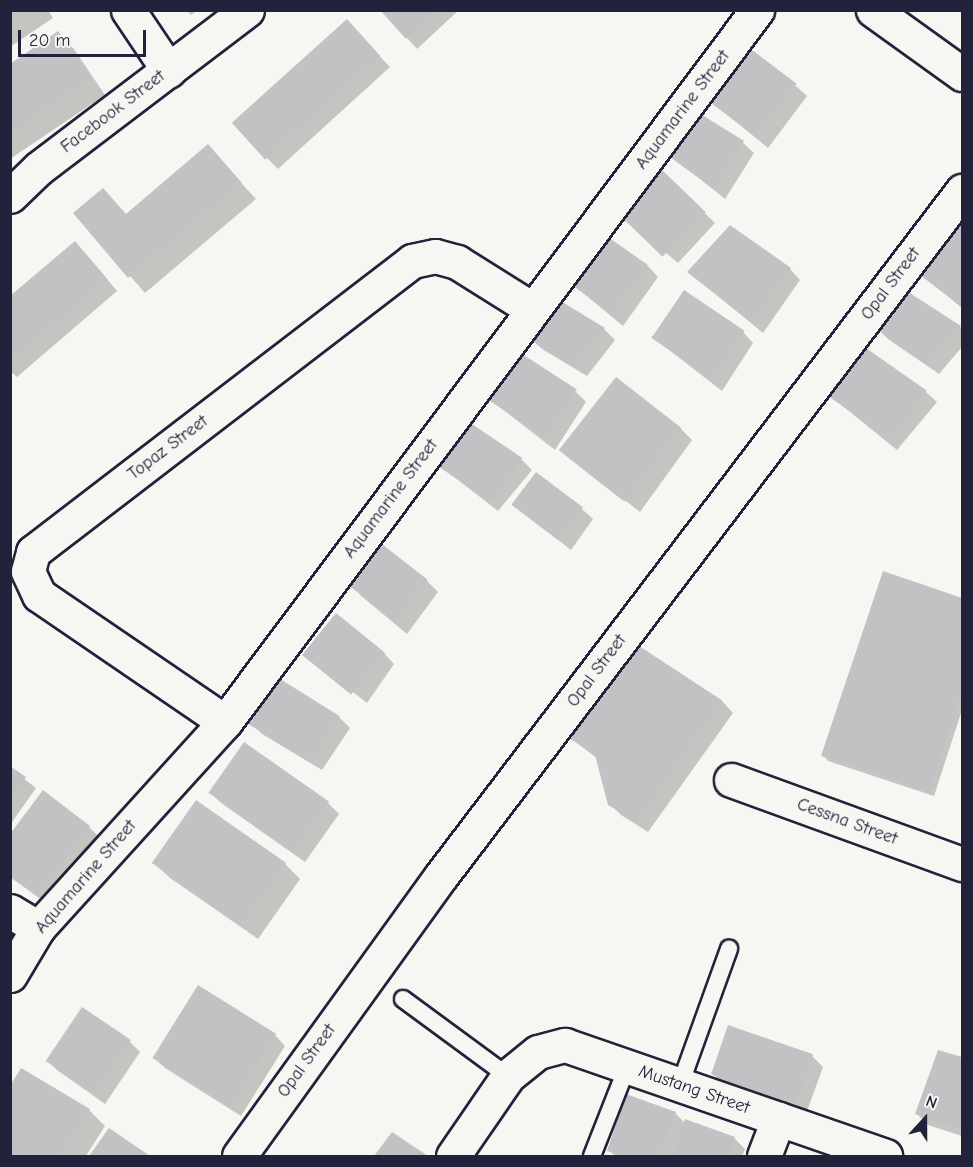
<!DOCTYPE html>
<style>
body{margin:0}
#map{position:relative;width:973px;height:1167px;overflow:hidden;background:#f6f6f2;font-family:"Comic Neue",sans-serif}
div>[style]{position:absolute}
.shadow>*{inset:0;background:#0003}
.building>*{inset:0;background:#c2c2c4;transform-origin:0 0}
.roads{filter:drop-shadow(2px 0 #22223b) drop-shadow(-2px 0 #22223b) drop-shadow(0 2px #22223b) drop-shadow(0 -2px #22223b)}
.lane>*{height:16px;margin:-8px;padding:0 8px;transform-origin:8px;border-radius:8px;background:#f6f6f2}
.street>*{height:33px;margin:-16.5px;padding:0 16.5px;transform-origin:16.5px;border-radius:16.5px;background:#f6f6f2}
span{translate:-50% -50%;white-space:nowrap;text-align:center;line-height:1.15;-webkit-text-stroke:4.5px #f6f6f2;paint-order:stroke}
.street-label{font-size:18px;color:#22223b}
.frame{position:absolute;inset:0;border:12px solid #22223b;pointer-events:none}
.north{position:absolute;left:895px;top:1089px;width:60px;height:60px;-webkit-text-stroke:4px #f6f6f2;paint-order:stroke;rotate:21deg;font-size:16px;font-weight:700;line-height:24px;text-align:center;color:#22223b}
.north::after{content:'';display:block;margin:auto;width:21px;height:27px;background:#22223b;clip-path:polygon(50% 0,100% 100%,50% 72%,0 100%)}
.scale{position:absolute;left:18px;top:30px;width:128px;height:27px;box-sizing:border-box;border:3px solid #22223b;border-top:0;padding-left:8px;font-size:18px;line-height:21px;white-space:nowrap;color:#22223b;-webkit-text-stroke:4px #f6f6f2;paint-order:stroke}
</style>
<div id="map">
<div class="shadow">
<div style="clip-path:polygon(10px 10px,48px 10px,53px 18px,10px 47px)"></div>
<div style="clip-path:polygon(186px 10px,198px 10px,191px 15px)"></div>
<div style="clip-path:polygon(382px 10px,459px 10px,417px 49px)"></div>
<div style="clip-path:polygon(357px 32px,390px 67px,278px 169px,267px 158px)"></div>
<div style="clip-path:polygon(58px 33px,74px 49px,105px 95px,10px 159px,10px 66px)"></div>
<div style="clip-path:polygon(796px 86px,807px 96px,768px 148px,713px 103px)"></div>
<div style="clip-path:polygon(743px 143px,754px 153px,725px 199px,669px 154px)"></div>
<div style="clip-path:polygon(208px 147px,256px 199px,145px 293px,75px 213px,127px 215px)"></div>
<div style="clip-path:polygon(661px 171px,715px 223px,678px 263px,634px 226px)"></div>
<div style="clip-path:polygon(960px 216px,962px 218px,962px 308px,918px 272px)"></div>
<div style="clip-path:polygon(605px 237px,648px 266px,658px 277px,623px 326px,571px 283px)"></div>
<div style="clip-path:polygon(86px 254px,117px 291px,17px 377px,10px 371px,10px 298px)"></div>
<div style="clip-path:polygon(790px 269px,800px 280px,763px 333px,689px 272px)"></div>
<div style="clip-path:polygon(960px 327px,962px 330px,962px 347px,939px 374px,888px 339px,877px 328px)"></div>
<div style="clip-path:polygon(604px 329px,615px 340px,587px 376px,542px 349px,531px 339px)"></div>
<div style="clip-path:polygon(743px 332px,753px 343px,722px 391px,651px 336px)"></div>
<div style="clip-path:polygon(576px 392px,586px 402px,555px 450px,488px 398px)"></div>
<div style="clip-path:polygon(926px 392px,937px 402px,897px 450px,828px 394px)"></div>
<div style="clip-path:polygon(466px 422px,522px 460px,532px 470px,498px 511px,436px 463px)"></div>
<div style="clip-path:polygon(681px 429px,692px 440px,640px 512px,559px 449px)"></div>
<div style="clip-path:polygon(513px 505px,582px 509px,593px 519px,571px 550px)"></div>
<div style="clip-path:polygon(884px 573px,962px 599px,962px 710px,934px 796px,828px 761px,823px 755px)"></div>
<div style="clip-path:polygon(427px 581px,438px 592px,407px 634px,360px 595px)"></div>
<div style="clip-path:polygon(636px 646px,723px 702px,733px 713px,648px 832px,621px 815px,610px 804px,598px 759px,568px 736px)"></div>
<div style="clip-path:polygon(384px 653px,394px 664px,367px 703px,309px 658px)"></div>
<div style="clip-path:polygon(339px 717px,350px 728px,322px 770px,262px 734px,251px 723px)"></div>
<div style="clip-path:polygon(244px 744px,328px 803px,339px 814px,305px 862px,221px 803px,210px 792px)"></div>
<div style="clip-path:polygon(10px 768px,36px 788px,10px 825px)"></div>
<div style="clip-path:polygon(89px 827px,100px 838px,50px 906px,10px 877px,10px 837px)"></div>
<div style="clip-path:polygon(154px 863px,285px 864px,300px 879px,258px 939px,170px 878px)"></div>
<div style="clip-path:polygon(275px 1035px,285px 1046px,241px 1116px,165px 1068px,154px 1058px)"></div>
<div style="clip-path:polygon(130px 1042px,140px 1052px,105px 1104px,57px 1070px,47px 1060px)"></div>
<div style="clip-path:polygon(939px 1051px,962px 1059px,962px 1136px,928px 1125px,917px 1114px)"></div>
<div style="clip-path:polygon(812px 1056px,823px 1067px,806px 1114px,724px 1085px,713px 1074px)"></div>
<div style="clip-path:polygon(21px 1070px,89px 1110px,105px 1126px,86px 1156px,10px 1156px,10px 1088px)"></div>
<div style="clip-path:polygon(675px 1113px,685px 1123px,734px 1138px,745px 1149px,742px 1156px,615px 1156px,609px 1150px)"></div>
<div style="clip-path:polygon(109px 1130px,147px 1156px,91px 1156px)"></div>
<div style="clip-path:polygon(392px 1134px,425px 1156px,376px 1156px)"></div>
</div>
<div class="building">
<div style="clip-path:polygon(380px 10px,437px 10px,406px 39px)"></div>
<div style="left:347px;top:19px;width:50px;height:155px;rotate:48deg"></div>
<div style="clip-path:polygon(58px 31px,91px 79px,10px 134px,10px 64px)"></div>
<div style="left:748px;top:47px;width:61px;height:67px;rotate:37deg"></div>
<div style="clip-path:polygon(699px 113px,744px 141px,714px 189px,667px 155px)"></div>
<div style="clip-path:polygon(208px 144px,242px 183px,128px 278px,73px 213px,103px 188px,126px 214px)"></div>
<div style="left:661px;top:169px;width:62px;height:62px;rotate:44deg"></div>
<div style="clip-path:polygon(962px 216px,962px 307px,916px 272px)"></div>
<div style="clip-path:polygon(730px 225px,791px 268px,752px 323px,687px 272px)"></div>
<div style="left:605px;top:235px;width:52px;height:60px;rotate:35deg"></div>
<div style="clip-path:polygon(75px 241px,108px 280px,10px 362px,10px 296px)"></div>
<div style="left:684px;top:290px;width:73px;height:58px;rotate:34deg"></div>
<div style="clip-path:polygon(905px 290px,961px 326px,928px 365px,875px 328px)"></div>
<div style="clip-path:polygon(559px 300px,605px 328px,575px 367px,529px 339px)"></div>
<div style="left:863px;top:346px;width:78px;height:61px;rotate:35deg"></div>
<div style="left:519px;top:352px;width:69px;height:57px;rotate:33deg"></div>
<div style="left:616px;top:377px;width:83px;height:93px;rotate:38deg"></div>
<div style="left:466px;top:420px;width:68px;height:54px;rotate:34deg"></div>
<div style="left:536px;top:472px;width:59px;height:41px;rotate:37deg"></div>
<div style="left:378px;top:541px;width:63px;height:53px;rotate:38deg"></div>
<div style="clip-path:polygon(883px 571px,962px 598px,962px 690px,929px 792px,821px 756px)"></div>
<div style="left:336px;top:613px;width:63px;height:54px;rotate:39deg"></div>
<div style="clip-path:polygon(636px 644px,723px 701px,637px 822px,608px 805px,595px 755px,566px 736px)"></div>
<div style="left:277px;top:677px;width:74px;height:55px;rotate:32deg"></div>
<div style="left:244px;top:742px;width:104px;height:62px;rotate:35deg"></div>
<div style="clip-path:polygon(10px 766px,26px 777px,10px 799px)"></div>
<div style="clip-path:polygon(43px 790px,90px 826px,38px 896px,10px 876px,10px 834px)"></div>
<div style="left:196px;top:800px;width:110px;height:77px;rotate:35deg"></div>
<div style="left:198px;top:985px;width:92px;height:86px;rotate:32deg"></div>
<div style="left:82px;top:1007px;width:59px;height:65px;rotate:34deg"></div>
<div style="left:728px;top:1025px;width:90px;height:52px;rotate:19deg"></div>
<div style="clip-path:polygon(938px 1050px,962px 1057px,962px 1129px,915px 1114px)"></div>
<div style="clip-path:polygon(21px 1068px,90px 1109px,61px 1156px,10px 1156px,10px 1086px)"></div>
<div style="clip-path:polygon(626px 1094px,676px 1112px,660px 1156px,624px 1156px,607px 1151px)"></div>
<div style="clip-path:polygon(685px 1119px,735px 1137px,728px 1156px,672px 1156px)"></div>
<div style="clip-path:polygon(109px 1128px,150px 1156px,89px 1156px)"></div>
<div style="clip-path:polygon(392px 1132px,428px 1156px,374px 1156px)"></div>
</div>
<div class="roads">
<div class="lane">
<div style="left:403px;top:999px;width:130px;rotate:36.3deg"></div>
<div style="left:680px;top:1085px;width:145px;rotate:-70.2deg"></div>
<div style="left:592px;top:1156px;width:96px;rotate:-68.5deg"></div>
</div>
<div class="street">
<div style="left:128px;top:10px;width:73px;rotate:56.1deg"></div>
<div style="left:873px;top:10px;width:110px;rotate:35.7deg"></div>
<div style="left:10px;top:196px;width:40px;rotate:-44deg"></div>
<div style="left:39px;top:168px;width:261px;rotate:-37.2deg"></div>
<div style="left:225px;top:722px;width:225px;rotate:-145.7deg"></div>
<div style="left:39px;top:595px;width:26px;rotate:-115deg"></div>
<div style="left:28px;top:571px;width:20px;rotate:-75deg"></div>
<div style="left:33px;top:552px;width:478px;rotate:-37.5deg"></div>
<div style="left:412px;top:261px;width:24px;rotate:-12deg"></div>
<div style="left:435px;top:256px;width:23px;rotate:15deg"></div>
<div style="left:457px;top:262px;width:89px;rotate:32.1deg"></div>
<div style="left:731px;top:780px;width:246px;rotate:20deg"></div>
<div style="left:10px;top:911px;width:33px;rotate:31deg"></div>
<div style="left:10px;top:975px;width:55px;rotate:-59.2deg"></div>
<div style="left:38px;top:928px;width:278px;rotate:-47.8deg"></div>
<div style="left:225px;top:722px;width:889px;rotate:-53.23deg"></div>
<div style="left:239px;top:1156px;width:345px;rotate:-54.2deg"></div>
<div style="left:441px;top:876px;width:861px;rotate:-52.74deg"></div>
<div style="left:453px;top:1156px;width:97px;rotate:-55.5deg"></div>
<div style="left:508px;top:1076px;width:38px;rotate:-39deg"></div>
<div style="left:538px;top:1052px;width:28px;rotate:-15deg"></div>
<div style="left:565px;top:1045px;width:339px;rotate:19.1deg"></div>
<div style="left:764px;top:1156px;width:40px;rotate:-69deg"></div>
</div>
</div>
<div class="street-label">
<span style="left:683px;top:110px;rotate:-53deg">Aquamarine Street</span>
<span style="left:113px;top:112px;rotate:-37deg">Facebook Street</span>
<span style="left:891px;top:284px;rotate:-53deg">Opal Street</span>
<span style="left:168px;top:448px;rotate:-37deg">Topaz Street</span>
<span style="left:391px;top:499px;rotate:-53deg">Aquamarine Street</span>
<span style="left:597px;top:671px;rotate:-53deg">Opal Street</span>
<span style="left:847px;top:822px;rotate:20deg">Cessna Street</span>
<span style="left:86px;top:877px;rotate:-49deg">Aquamarine Street</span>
<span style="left:307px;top:1061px;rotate:-54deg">Opal Street</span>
<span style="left:694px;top:1090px;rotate:19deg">Mustang Street</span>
</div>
<div class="frame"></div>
<div class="north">N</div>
<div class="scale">20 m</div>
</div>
